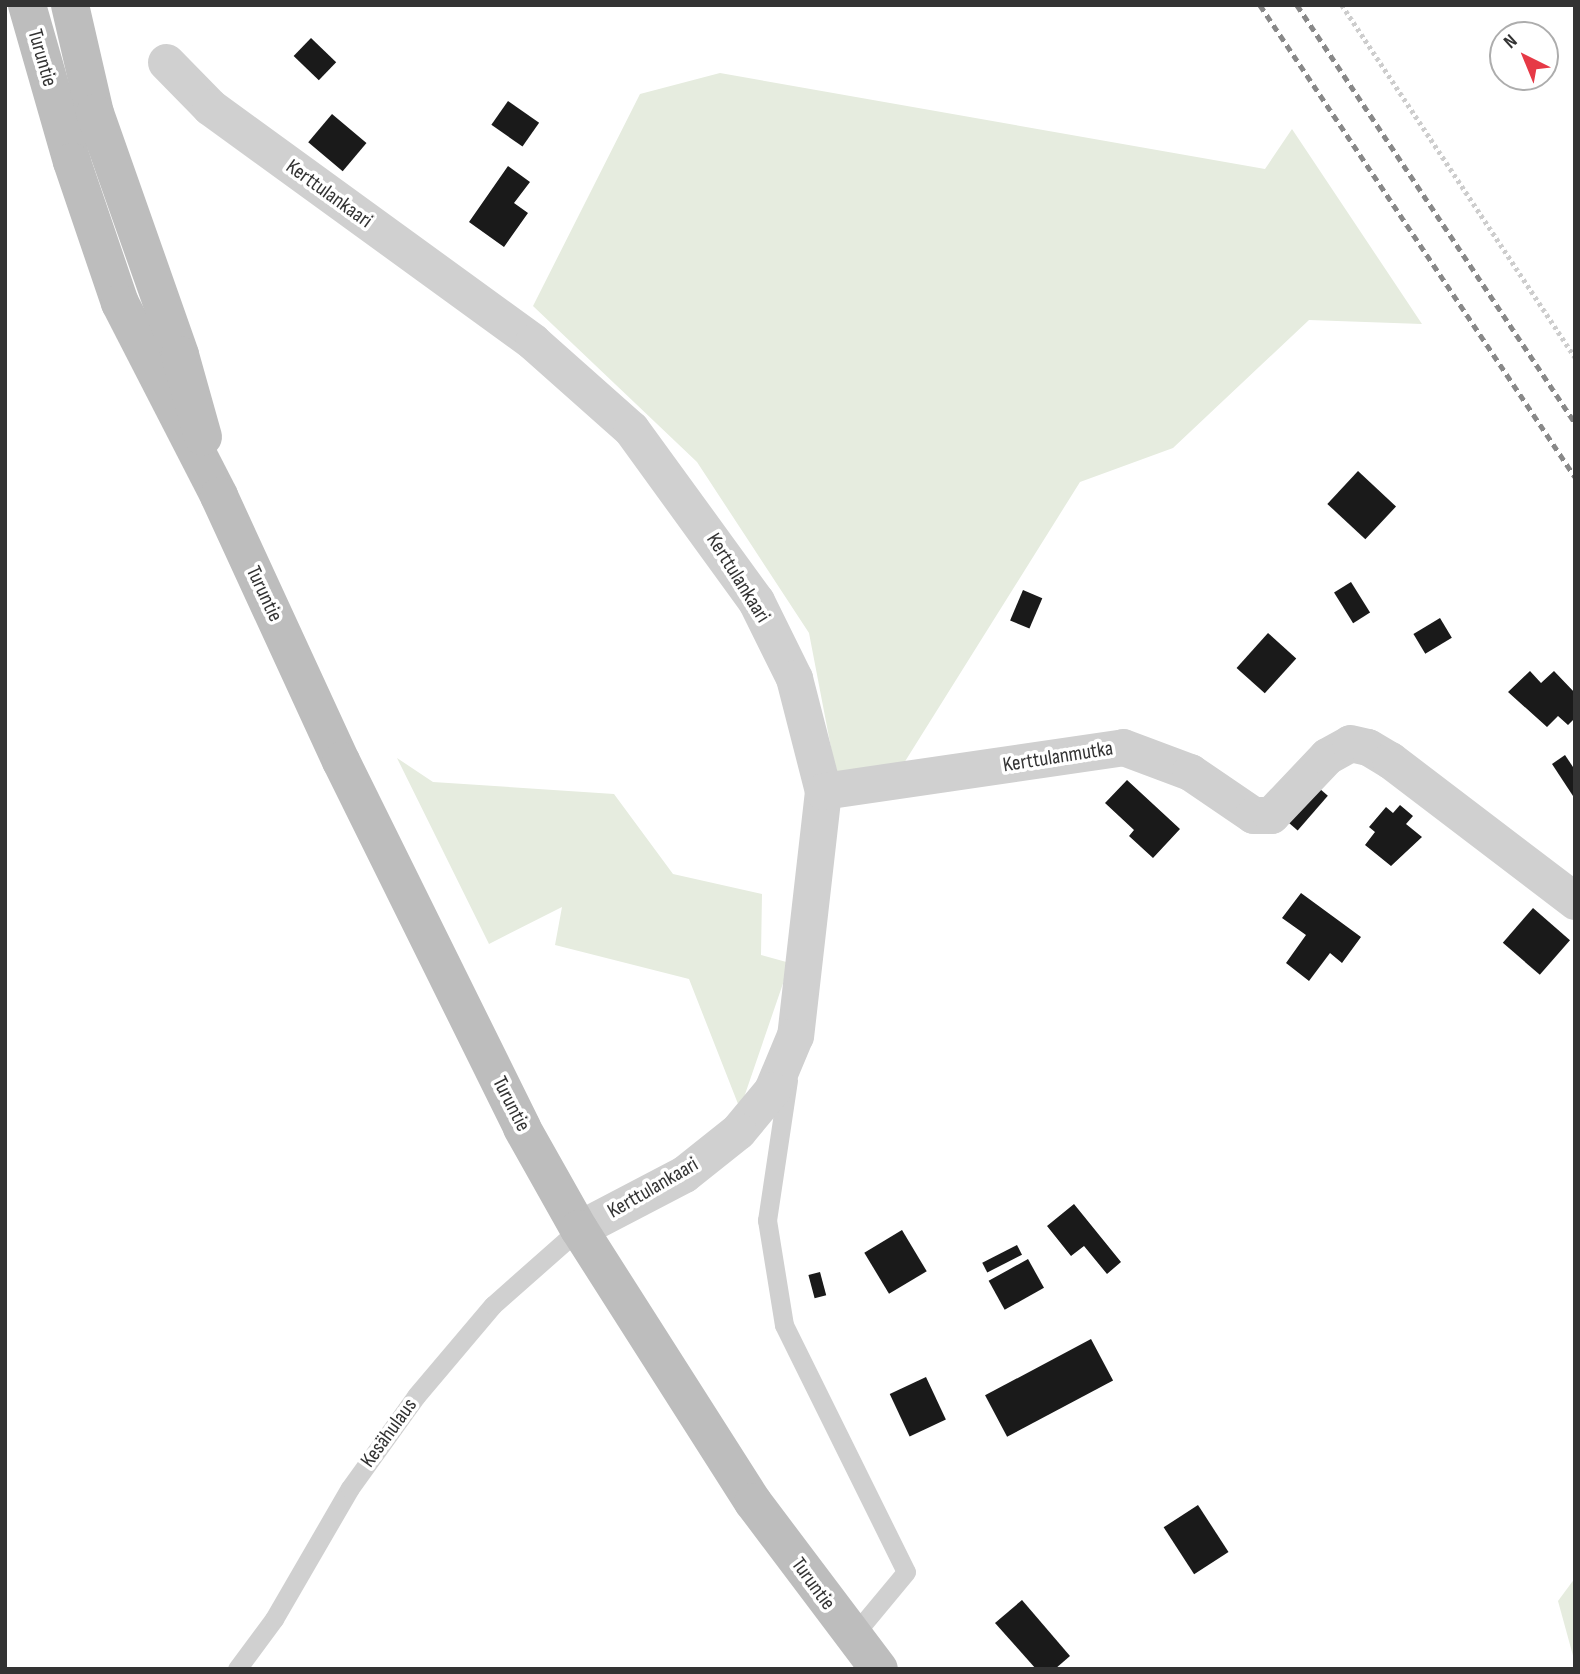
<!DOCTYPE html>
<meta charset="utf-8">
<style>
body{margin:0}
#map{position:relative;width:1580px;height:1674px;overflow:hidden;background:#fff;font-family:"Sofia Sans Condensed",sans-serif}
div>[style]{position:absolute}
.green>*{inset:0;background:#e6ecdf}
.building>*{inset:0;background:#1a1a1a;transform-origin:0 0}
.path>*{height:4.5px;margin-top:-2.25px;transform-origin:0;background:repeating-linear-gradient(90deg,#cdcdcd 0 3.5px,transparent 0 7px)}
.lane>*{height:19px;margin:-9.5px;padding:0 9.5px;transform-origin:9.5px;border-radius:9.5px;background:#d0d0d0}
.street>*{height:37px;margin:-18.5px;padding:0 18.5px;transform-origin:18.5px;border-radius:18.5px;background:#d0d0d0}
.secondary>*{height:38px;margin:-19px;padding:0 19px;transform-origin:19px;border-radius:19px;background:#bdbdbd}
.rail>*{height:5px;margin-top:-2.5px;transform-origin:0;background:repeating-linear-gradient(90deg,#888 0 7px,transparent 0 12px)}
span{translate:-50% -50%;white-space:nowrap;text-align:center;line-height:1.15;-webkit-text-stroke:7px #fff;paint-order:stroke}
.street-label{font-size:21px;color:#333}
.frame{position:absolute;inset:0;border:7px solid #333;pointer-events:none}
.north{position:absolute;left:1489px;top:21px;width:70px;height:70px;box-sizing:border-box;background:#fff;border:2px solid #adadad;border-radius:50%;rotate:317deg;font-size:19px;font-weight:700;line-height:28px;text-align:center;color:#333}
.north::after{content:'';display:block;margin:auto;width:24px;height:32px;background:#e63946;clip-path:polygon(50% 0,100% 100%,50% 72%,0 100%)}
</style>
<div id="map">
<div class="green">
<div style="clip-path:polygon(720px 73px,1265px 169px,1292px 129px,1422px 324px,1309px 320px,1173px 448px,1080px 482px,889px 787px,842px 805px,809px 633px,697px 462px,533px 306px,640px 94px)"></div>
<div style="clip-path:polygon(397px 758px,433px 782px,614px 794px,673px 874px,762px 894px,761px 955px,790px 963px,740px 1109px,689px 979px,555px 945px,562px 907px,489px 944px)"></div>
<div style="clip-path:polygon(1575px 1578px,1575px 1663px,1558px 1601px)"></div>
</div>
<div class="building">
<div style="left:311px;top:38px;width:35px;height:25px;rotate:44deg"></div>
<div style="left:508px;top:101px;width:38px;height:29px;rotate:35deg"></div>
<div style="left:332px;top:114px;width:45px;height:37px;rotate:40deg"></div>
<div style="clip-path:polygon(508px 166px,530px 182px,514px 203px,528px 213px,504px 247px,469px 222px)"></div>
<div style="left:1358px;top:471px;width:52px;height:45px;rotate:43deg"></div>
<div style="left:1351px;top:582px;width:36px;height:20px;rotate:58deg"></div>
<div style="left:1023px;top:590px;width:21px;height:33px;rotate:23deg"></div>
<div style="left:1440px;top:618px;width:23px;height:31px;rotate:59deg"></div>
<div style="left:1268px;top:633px;width:38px;height:47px;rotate:42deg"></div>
<div style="clip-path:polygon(1530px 671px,1541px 683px,1554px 671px,1575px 693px,1575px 718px,1568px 725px,1558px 716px,1547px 727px,1508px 692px)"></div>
<div style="clip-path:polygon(1565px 755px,1575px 770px,1575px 799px,1552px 764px)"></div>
<div style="clip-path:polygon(1127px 780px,1180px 829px,1153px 858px,1129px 836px,1134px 830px,1105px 803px)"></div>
<div style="left:1312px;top:782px;width:21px;height:46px;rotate:41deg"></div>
<div style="clip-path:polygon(1400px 805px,1413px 816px,1406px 824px,1422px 837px,1391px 866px,1365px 845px,1375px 832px,1369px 827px,1386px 807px,1393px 813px)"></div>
<div style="clip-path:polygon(1301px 893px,1361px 937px,1342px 963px,1330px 953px,1309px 981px,1286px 963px,1306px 935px,1282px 918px)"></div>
<div style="left:1533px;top:908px;width:49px;height:46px;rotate:41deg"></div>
<div style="clip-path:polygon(1074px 1204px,1121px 1262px,1107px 1274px,1084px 1246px,1071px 1256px,1047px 1226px)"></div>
<div style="left:902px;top:1230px;width:48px;height:44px;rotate:59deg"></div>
<div style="left:1017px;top:1245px;width:11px;height:39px;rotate:63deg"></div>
<div style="left:1028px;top:1259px;width:33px;height:45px;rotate:61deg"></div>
<div style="left:820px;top:1272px;width:24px;height:12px;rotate:75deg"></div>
<div style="left:1091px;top:1339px;width:47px;height:120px;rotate:62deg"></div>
<div style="left:926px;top:1377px;width:47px;height:40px;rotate:65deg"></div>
<div style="left:1198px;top:1505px;width:56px;height:41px;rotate:57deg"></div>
<div style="clip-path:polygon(1022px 1600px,1070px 1656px,1055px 1669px,1036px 1669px,995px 1623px)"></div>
</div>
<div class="path">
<div style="left:1342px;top:5px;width:422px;rotate:56.5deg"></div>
</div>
<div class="lane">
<div style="left:788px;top:1080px;width:142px;rotate:98.5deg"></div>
<div style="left:767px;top:1220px;width:106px;rotate:80.8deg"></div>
<div style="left:784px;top:1325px;width:275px;rotate:63.7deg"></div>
<div style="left:906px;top:1572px;width:85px;rotate:129.7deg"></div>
<div style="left:237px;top:1669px;width:62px;rotate:-53.5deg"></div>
<div style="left:274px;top:1619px;width:151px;rotate:-59.9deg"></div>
<div style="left:350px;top:1488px;width:113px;rotate:-54.3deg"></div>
<div style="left:416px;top:1396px;width:119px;rotate:-49.8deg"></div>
<div style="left:493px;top:1305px;width:115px;rotate:-41.5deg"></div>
</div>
<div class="street">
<div style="left:166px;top:62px;width:63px;rotate:45.6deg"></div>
<div style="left:210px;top:107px;width:399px;rotate:36deg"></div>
<div style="left:533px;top:342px;width:131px;rotate:41.6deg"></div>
<div style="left:631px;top:429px;width:213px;rotate:54deg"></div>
<div style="left:756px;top:601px;width:86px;rotate:63.7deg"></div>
<div style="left:794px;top:678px;width:117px;rotate:75.6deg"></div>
<div style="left:823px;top:791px;width:246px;rotate:96.5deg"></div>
<div style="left:795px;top:1035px;width:60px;rotate:112.7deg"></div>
<div style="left:772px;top:1090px;width:53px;rotate:129.7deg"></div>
<div style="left:738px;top:1131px;width:69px;rotate:141.5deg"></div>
<div style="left:684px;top:1174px;width:119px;rotate:152.4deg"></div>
<div style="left:823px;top:791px;width:303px;rotate:-8.3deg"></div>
<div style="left:1123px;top:747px;width:72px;rotate:20.5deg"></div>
<div style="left:1190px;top:772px;width:76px;rotate:34.3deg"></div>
<div style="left:1253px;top:815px;width:18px"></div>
<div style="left:1271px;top:815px;width:81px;rotate:-46.5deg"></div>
<div style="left:1327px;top:756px;width:26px;rotate:-29deg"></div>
<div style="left:1350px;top:743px;width:18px;rotate:13deg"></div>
<div style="left:1368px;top:747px;width:26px;rotate:31deg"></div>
<div style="left:1390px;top:760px;width:233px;rotate:37.3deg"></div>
</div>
<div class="secondary">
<div style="left:27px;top:5px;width:163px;rotate:74deg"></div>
<div style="left:72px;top:162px;width:149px;rotate:71.2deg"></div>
<div style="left:120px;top:303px;width:217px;rotate:62.8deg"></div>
<div style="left:219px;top:496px;width:292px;rotate:65.3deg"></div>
<div style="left:341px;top:761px;width:409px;rotate:63.7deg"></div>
<div style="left:522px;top:1128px;width:116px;rotate:60.6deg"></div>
<div style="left:579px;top:1229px;width:324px;rotate:57.5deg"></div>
<div style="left:753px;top:1502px;width:209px;rotate:53deg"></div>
<div style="left:70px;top:5px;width:111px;rotate:77deg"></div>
<div style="left:95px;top:113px;width:256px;rotate:70.6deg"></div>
<div style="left:180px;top:355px;width:85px;rotate:74.3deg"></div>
</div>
<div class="rail">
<div style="left:1260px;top:5px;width:567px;rotate:56.28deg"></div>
<div style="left:1297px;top:5px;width:502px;rotate:56.37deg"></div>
</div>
<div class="street-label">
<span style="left:42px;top:58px;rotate:74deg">Turuntie</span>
<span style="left:329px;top:194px;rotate:36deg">Kerttulankaari</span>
<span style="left:738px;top:578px;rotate:58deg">Kerttulankaari</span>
<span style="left:264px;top:594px;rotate:65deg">Turuntie</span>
<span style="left:1058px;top:757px;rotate:-9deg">Kerttulanmutka</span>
<span style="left:511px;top:1104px;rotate:63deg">Turuntie</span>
<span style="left:653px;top:1188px;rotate:-30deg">Kerttulankaari</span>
<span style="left:389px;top:1433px;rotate:-54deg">Kesähulaus</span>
<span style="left:813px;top:1584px;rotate:54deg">Turuntie</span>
</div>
<div class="frame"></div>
<div class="north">N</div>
</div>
